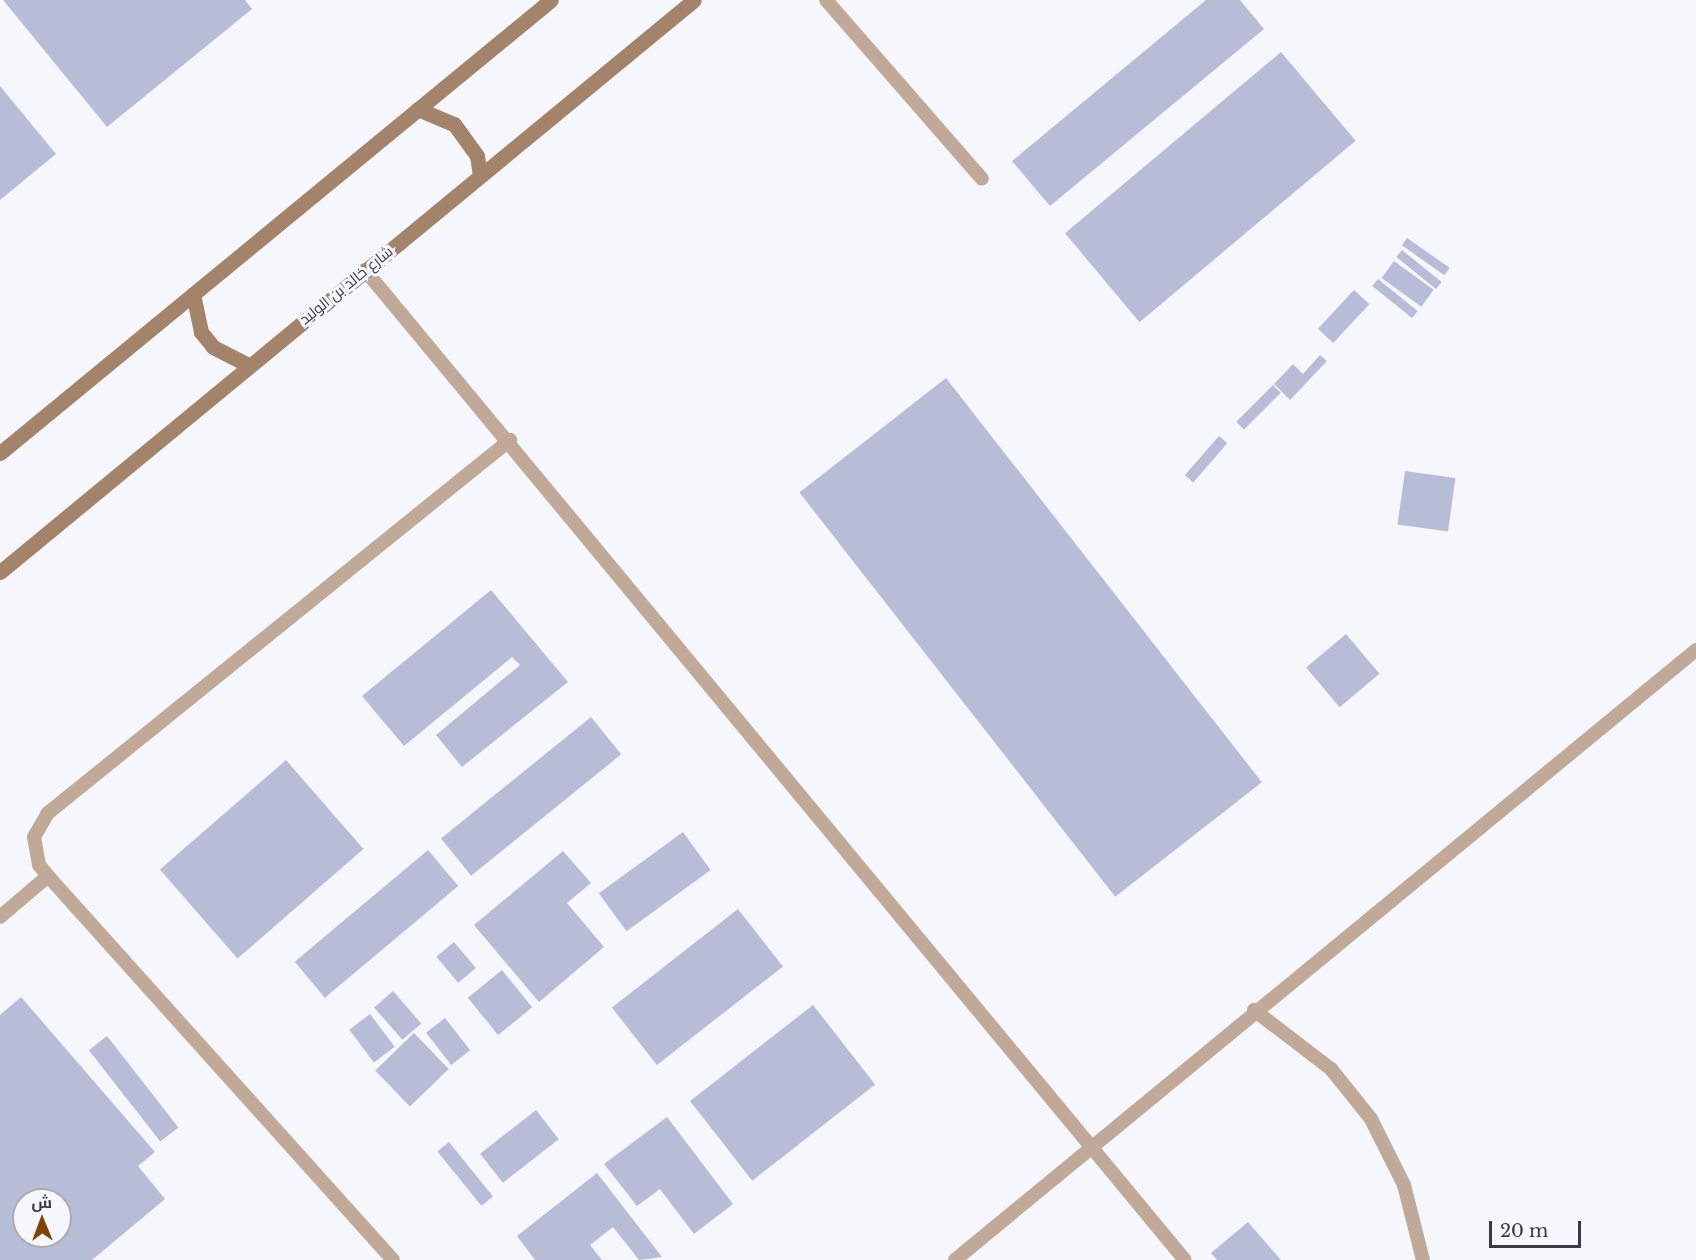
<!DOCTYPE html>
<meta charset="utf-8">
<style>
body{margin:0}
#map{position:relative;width:1696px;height:1260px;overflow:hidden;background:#f5f7fc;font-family:"Libre Baskerville",Cairo,serif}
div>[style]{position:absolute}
.building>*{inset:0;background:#b8bdd7;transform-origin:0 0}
.lane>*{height:14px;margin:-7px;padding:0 7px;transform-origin:7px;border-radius:7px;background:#c0a998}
.secondary>*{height:15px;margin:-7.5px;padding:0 7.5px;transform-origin:7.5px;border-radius:7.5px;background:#a4836b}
span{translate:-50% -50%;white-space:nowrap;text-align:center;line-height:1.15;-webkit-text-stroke:6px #f5f7fc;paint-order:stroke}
.street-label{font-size:15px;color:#383a44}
.north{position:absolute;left:12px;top:1188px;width:60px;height:60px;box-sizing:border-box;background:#f5f7fc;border:2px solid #a9abb2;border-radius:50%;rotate:359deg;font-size:16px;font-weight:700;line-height:24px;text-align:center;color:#383a44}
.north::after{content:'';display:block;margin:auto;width:21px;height:27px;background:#814401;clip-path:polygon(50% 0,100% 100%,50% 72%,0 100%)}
.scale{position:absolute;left:1489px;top:1221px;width:92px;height:27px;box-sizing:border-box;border:3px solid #383a44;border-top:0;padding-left:8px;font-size:18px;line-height:21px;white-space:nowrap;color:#383a44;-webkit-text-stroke:4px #f5f7fc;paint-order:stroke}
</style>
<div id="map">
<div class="building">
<div style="clip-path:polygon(3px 0,245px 0,252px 9px,107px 127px)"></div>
<div style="clip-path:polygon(1206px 0,1240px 0,1264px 29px,1050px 206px,1012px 161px)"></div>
<div style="left:1281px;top:52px;width:116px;height:282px;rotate:50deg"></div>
<div style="clip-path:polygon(0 86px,56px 154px,0 200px)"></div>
<div style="left:1407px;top:238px;width:52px;height:9px;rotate:35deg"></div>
<div style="left:1402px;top:250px;width:51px;height:9px;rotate:39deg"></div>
<div style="left:1394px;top:261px;width:49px;height:21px;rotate:36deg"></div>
<div style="left:1378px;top:279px;width:51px;height:9px;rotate:39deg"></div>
<div style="left:1354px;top:290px;width:21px;height:53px;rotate:43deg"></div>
<div style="clip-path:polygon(1320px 355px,1327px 361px,1290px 400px,1274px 384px,1293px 364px,1303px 374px)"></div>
<div style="left:946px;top:378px;width:513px;height:186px;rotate:52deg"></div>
<div style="left:1273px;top:385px;width:11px;height:52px;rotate:45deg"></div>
<div style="left:1219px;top:436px;width:11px;height:52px;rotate:41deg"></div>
<div style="left:1405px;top:471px;width:51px;height:54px;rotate:8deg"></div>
<div style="clip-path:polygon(491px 590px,568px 682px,462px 767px,436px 735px,520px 665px,512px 657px,404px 746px,362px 696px)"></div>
<div style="left:1346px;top:634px;width:52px;height:52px;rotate:50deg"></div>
<div style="left:591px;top:717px;width:48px;height:193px;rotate:51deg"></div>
<div style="left:286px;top:760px;width:118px;height:167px;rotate:49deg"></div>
<div style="left:683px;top:832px;width:47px;height:104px;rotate:54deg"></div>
<div style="left:428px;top:850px;width:47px;height:174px;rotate:50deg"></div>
<div style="clip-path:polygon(563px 851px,591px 883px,567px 903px,604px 947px,539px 1002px,474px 925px)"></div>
<div style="left:738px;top:909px;width:73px;height:160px;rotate:52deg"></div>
<div style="left:454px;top:942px;width:34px;height:23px;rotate:50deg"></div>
<div style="left:502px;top:970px;width:48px;height:44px;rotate:51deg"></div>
<div style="left:393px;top:991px;width:43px;height:25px;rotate:49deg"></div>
<div style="clip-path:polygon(evenodd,21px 997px,155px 1152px,138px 1166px,165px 1199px,92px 1260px,0 1260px,0 1015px,21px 997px,24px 1200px,60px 1200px,60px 1236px,24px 1236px,24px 1200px)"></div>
<div style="left:813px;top:1005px;width:101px;height:156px;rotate:52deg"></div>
<div style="left:370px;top:1014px;width:41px;height:26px;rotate:53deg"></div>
<div style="left:445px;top:1018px;width:41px;height:24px;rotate:52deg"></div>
<div style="left:414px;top:1033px;width:50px;height:54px;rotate:46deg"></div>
<div style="left:107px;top:1036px;width:116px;height:23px;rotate:52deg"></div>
<div style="left:536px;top:1110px;width:37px;height:71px;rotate:52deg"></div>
<div style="clip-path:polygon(667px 1117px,733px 1204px,694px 1234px,660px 1189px,637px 1206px,604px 1164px)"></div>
<div style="left:449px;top:1142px;width:70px;height:15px;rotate:51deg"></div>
<div style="clip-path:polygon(597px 1173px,662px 1257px,639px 1260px,613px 1227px,590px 1245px,602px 1260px,535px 1260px,517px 1236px)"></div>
<div style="clip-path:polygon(1248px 1222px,1281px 1260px,1217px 1260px,1211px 1253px)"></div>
</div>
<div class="lane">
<div style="left:826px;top:0;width:237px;rotate:48.9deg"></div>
<div style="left:365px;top:270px;width:1285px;rotate:50.37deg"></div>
<div style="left:0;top:917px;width:63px;rotate:-40.5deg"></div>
<div style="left:1254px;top:1010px;width:97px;rotate:37.5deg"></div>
<div style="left:1331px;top:1069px;width:64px;rotate:51.3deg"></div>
<div style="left:1371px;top:1119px;width:74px;rotate:63.4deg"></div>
<div style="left:1404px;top:1185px;width:77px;rotate:75.8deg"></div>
<div style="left:393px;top:1260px;width:516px;rotate:-131.94deg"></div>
<div style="left:48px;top:876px;width:14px;rotate:-129deg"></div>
<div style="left:39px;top:865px;width:28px;rotate:-100deg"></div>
<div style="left:34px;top:837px;width:28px;rotate:-60deg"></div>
<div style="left:48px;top:813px;width:594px;rotate:-38.92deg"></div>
<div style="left:955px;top:1260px;width:960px;rotate:-39.46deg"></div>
</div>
<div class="secondary">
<div style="left:418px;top:109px;width:39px;rotate:23deg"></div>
<div style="left:454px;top:124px;width:39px;rotate:54deg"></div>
<div style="left:477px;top:156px;width:19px;rotate:81deg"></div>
<div style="left:193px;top:294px;width:39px;rotate:78deg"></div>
<div style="left:201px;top:332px;width:19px;rotate:51deg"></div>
<div style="left:213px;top:347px;width:39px;rotate:27deg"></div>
<div style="left:0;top:453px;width:713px;rotate:-39.43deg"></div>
<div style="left:0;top:572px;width:899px;rotate:-39.5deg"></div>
</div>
<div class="street-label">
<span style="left:346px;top:285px;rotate:-39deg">شارع خالد بن الوليد</span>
</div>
<div class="north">ش</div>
<div class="scale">20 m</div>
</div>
